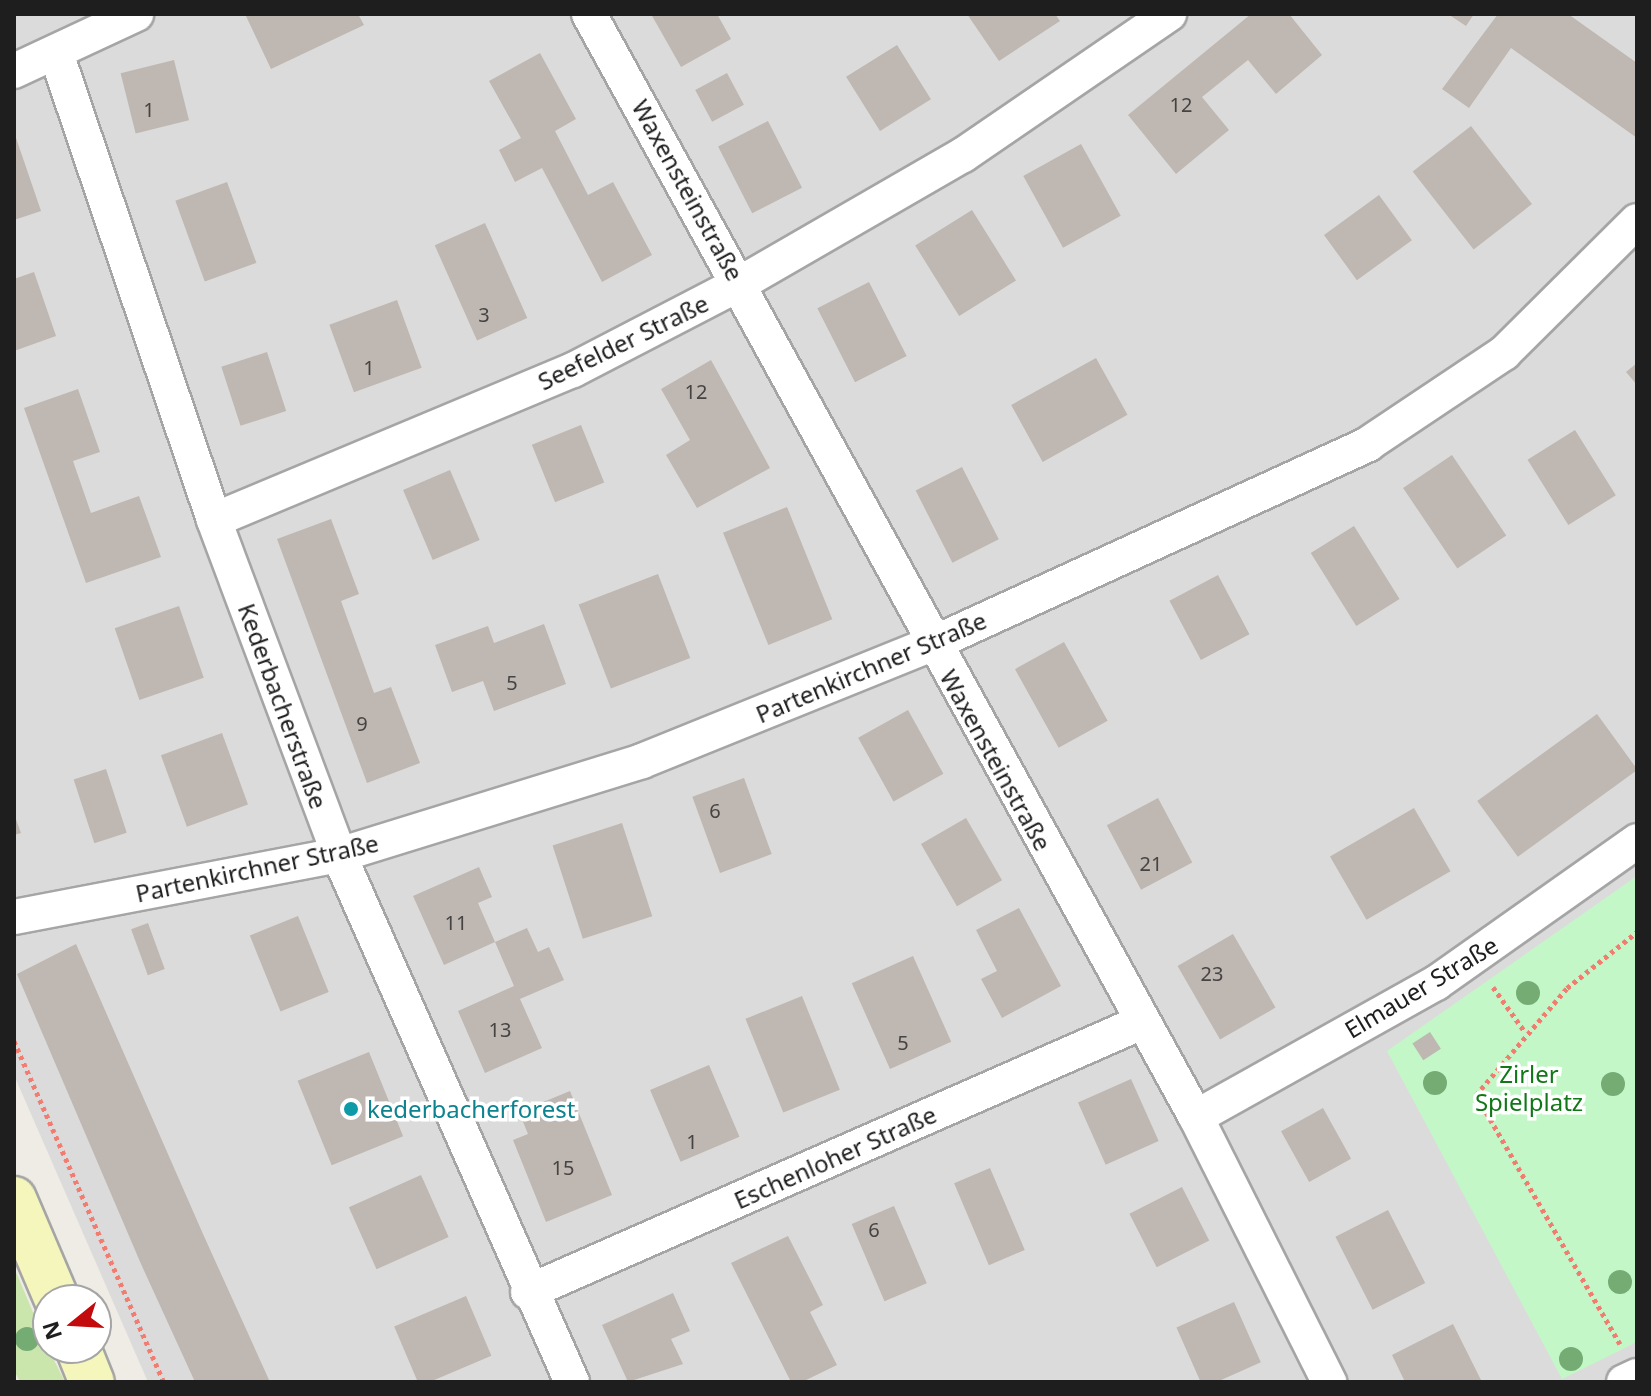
<!DOCTYPE html>
<meta charset="utf-8">
<style>
body{margin:0}
#map{position:relative;width:1651px;height:1396px;overflow:hidden;background:#efebe5;font-family:"Noto Sans",sans-serif}
div>[style]{position:absolute}
.residential>*{inset:0;background:#dcdbdb}
.grass>*{inset:0;background:#cae6ad}
.park>*{inset:0;background:#c3f7c7}
.building>*{inset:0;background:#bfb7b1;transform-origin:0 0}
.path>*{height:5px;margin-top:-2.5px;transform-origin:0;background:repeating-linear-gradient(90deg,#f37c71 0 4px,transparent 0 8px)}
.roads{filter:drop-shadow(2px 0 #a5a5a5) drop-shadow(-2px 0 #a5a5a5) drop-shadow(0 2px #a5a5a5) drop-shadow(0 -2px #a5a5a5)}
.minor>*{height:34px;margin:-17px;padding:0 17px;transform-origin:17px;border-radius:17px;background:#fff}
.secondary>*{height:44px;margin:-22px;padding:0 22px;transform-origin:22px;border-radius:22px;background:#f4f6bb}
.trees>*{width:24px;height:24px;margin:-12px;border-radius:50%;background:#75ac74}
.dots>*{width:22px;height:22px;translate:-50% -50%;box-sizing:border-box;border:4px solid #fff;border-radius:50%}
span{translate:-50% -50%;white-space:nowrap;text-align:center;line-height:1.15;-webkit-text-stroke:7px #fff;paint-order:stroke}
.number-label{font-size:20px;color:#464443}
.number-label span{-webkit-text-stroke-width:0}
.street-label{font-size:24px;color:#1e1e1e}
.park-label{font-size:24px;color:#117817}
.culture-label{font-size:24px;color:#0d838f}
.left{translate:0 -50%;text-align:left}
.frame{position:absolute;inset:0;border:16px solid #1e1e1e;pointer-events:none}
.north{position:absolute;left:32px;top:1284px;width:80px;height:80px;box-sizing:border-box;background:#fff;border:2px solid #a5a5a5;border-radius:50%;rotate:252deg;font-size:22px;font-weight:700;line-height:32px;text-align:center;color:#1e1e1e}
.north::after{content:'';display:block;margin:auto;width:28px;height:36px;background:#c30a0d;clip-path:polygon(50% 0,100% 100%,50% 72%,0 100%)}
</style>
<div id="map">
<div class="residential">
<div style="clip-path:polygon(14px 14px,1637px 14px,1637px 1382px,148px 1382px,14px 1075px)"></div>
</div>
<div class="grass">
<div style="clip-path:polygon(14px 1267px,48px 1348px,65px 1382px,20px 1382px,14px 1370px)"></div>
</div>
<div class="park">
<div style="clip-path:polygon(1637px 876px,1637px 1342px,1562px 1379px,1387px 1051px)"></div>
</div>
<div class="building">
<div style="clip-path:polygon(245px 14px,358px 14px,364px 25px,271px 69px)"></div>
<div style="clip-path:polygon(651px 14px,717px 14px,731px 39px,681px 67px)"></div>
<div style="clip-path:polygon(967px 14px,1055px 14px,1060px 21px,999px 61px)"></div>
<div style="clip-path:polygon(1251px 14px,1289px 14px,1322px 55px,1276px 94px,1248px 60px,1202px 97px,1229px 130px,1176px 174px,1128px 115px)"></div>
<div style="clip-path:polygon(1448px 14px,1474px 14px,1466px 26px)"></div>
<div style="clip-path:polygon(1498px 14px,1568px 14px,1637px 63px,1637px 138px,1511px 48px,1469px 108px,1442px 89px)"></div>
<div style="left:897px;top:45px;width:64px;height:60px;rotate:58deg"></div>
<div style="clip-path:polygon(540px 53px,576px 119px,555px 131px,588px 195px,613px 182px,652px 255px,602px 282px,542px 168px,515px 182px,499px 150px,521px 138px,489px 81px)"></div>
<div style="left:174px;top:60px;width:62px;height:55px;rotate:76deg"></div>
<div style="left:727px;top:73px;width:36px;height:36px;rotate:62deg"></div>
<div style="left:768px;top:121px;width:75px;height:56px;rotate:63deg"></div>
<div style="left:1471px;top:126px;width:99px;height:74px;rotate:52deg"></div>
<div style="clip-path:polygon(14px 132px,41px 211px,14px 220px)"></div>
<div style="left:1081px;top:144px;width:82px;height:66px;rotate:61deg"></div>
<div style="left:227px;top:182px;width:86px;height:55px;rotate:70deg"></div>
<div style="left:1379px;top:195px;width:56px;height:68px;rotate:54deg"></div>
<div style="left:972px;top:210px;width:83px;height:67px;rotate:58deg"></div>
<div style="left:485px;top:223px;width:104px;height:55px;rotate:66deg"></div>
<div style="clip-path:polygon(34px 272px,56px 336px,14px 351px,14px 279px)"></div>
<div style="left:869px;top:282px;width:83px;height:58px;rotate:63deg"></div>
<div style="left:397px;top:300px;width:72px;height:72px;rotate:70deg"></div>
<div style="left:267px;top:352px;width:62px;height:48px;rotate:72deg"></div>
<div style="left:1096px;top:358px;width:65px;height:97px;rotate:61deg"></div>
<div style="clip-path:polygon(711px 360px,770px 468px,697px 508px,666px 455px,690px 440px,661px 389px)"></div>
<div style="clip-path:polygon(1637px 363px,1637px 385px,1626px 372px)"></div>
<div style="clip-path:polygon(78px 389px,100px 452px,73px 461px,91px 513px,139px 496px,161px 557px,86px 583px,24px 408px)"></div>
<div style="left:581px;top:425px;width:62px;height:53px;rotate:68deg"></div>
<div style="left:1575px;top:430px;width:77px;height:56px;rotate:58deg"></div>
<div style="left:1452px;top:455px;width:97px;height:59px;rotate:56deg"></div>
<div style="left:962px;top:467px;width:81px;height:52px;rotate:63deg"></div>
<div style="left:450px;top:470px;width:76px;height:51px;rotate:67deg"></div>
<div style="left:787px;top:507px;width:121px;height:69px;rotate:68deg"></div>
<div style="clip-path:polygon(331px 519px,359px 594px,341px 601px,374px 693px,391px 687px,420px 763px,367px 783px,277px 539px)"></div>
<div style="left:1354px;top:526px;width:86px;height:51px;rotate:58deg"></div>
<div style="left:658px;top:574px;width:90px;height:85px;rotate:69deg"></div>
<div style="left:1218px;top:575px;width:67px;height:55px;rotate:62deg"></div>
<div style="left:179px;top:606px;width:76px;height:68px;rotate:71deg"></div>
<div style="clip-path:polygon(544px 624px,566px 684px,494px 711px,483px 681px,452px 692px,435px 645px,488px 626px,494px 643px)"></div>
<div style="left:1064px;top:642px;width:90px;height:56px;rotate:61deg"></div>
<div style="left:908px;top:710px;width:73px;height:57px;rotate:61deg"></div>
<div style="left:1597px;top:714px;width:69px;height:148px;rotate:54deg"></div>
<div style="left:222px;top:733px;width:76px;height:65px;rotate:70deg"></div>
<div style="left:106px;top:769px;width:67px;height:34px;rotate:72deg"></div>
<div style="left:744px;top:778px;width:81px;height:55px;rotate:70deg"></div>
<div style="left:1158px;top:798px;width:73px;height:58px;rotate:62deg"></div>
<div style="left:1414px;top:808px;width:73px;height:97px;rotate:60deg"></div>
<div style="clip-path:polygon(14px 814px,21px 833px,14px 835px)"></div>
<div style="left:966px;top:818px;width:72px;height:52px;rotate:60deg"></div>
<div style="left:622px;top:823px;width:98px;height:73px;rotate:72deg"></div>
<div style="clip-path:polygon(479px 867px,492px 897px,478px 903px,495px 942px,444px 965px,413px 896px)"></div>
<div style="clip-path:polygon(1019px 908px,1061px 986px,1002px 1018px,981px 979px,997px 971px,976px 930px)"></div>
<div style="left:298px;top:916px;width:82px;height:52px;rotate:68deg"></div>
<div style="left:148px;top:923px;width:49px;height:18px;rotate:70deg"></div>
<div style="clip-path:polygon(527px 928px,538px 952px,549px 947px,564px 980px,520px 999px,542px 1048px,485px 1073px,458px 1011px,514px 986px,495px 942px)"></div>
<div style="left:1233px;top:934px;width:85px;height:64px;rotate:60deg"></div>
<div style="clip-path:polygon(76px 944px,203px 1234px,270px 1382px,195px 1382px,141px 1264px,17px 974px)"></div>
<div style="left:913px;top:956px;width:94px;height:67px;rotate:66deg"></div>
<div style="left:802px;top:996px;width:101px;height:61px;rotate:68deg"></div>
<div style="left:1430px;top:1032px;width:20px;height:21px;rotate:57deg"></div>
<div style="left:369px;top:1052px;width:91px;height:77px;rotate:68deg"></div>
<div style="left:709px;top:1065px;width:78px;height:64px;rotate:67deg"></div>
<div style="left:1131px;top:1079px;width:68px;height:58px;rotate:66deg"></div>
<div style="clip-path:polygon(570px 1091px,612px 1195px,546px 1222px,513px 1140px,528px 1134px,519px 1112px)"></div>
<div style="left:1323px;top:1108px;width:58px;height:48px;rotate:61deg"></div>
<div style="left:990px;top:1168px;width:89px;height:39px;rotate:67deg"></div>
<div style="left:421px;top:1175px;width:68px;height:79px;rotate:66deg"></div>
<div style="left:1182px;top:1187px;width:60px;height:59px;rotate:63deg"></div>
<div style="left:894px;top:1206px;width:84px;height:46px;rotate:67deg"></div>
<div style="left:1388px;top:1210px;width:82px;height:59px;rotate:63deg"></div>
<div style="clip-path:polygon(788px 1236px,823px 1305px,810px 1312px,837px 1365px,802px 1382px,791px 1382px,731px 1263px)"></div>
<div style="clip-path:polygon(673px 1293px,690px 1331px,671px 1339px,683px 1364px,628px 1382px,602px 1325px)"></div>
<div style="left:466px;top:1296px;width:65px;height:78px;rotate:67deg"></div>
<div style="left:1234px;top:1302px;width:66px;height:63px;rotate:66deg"></div>
<div style="clip-path:polygon(1453px 1324px,1482px 1382px,1405px 1382px,1392px 1355px)"></div>
</div>
<div class="path">
<div style="left:1493px;top:987px;width:55px;rotate:54.6deg"></div>
<div style="left:14px;top:1041px;width:373px;rotate:66.3deg"></div>
<div style="left:1620px;top:1344px;width:288px;rotate:-120deg"></div>
<div style="left:1476px;top:1095px;width:140px;rotate:-49.6deg"></div>
<div style="left:1567px;top:988px;width:90px;rotate:-38.7deg"></div>
</div>
<div class="roads">
<div class="minor">
<div style="left:589px;top:14px;width:1259px;rotate:61.18deg"></div>
<div style="left:1196px;top:1117px;width:297px;rotate:63.3deg"></div>
<div style="left:57px;top:56px;width:490px;rotate:71.3deg"></div>
<div style="left:214px;top:520px;width:358px;rotate:69.5deg"></div>
<div style="left:339px;top:855px;width:576px;rotate:66.15deg"></div>
<div style="left:14px;top:71px;width:135px;rotate:-25deg"></div>
<div style="left:214px;top:520px;width:389px;rotate:-22.7deg"></div>
<div style="left:573px;top:370px;width:189px;rotate:-27.4deg"></div>
<div style="left:741px;top:283px;width:256px;rotate:-30deg"></div>
<div style="left:963px;top:155px;width:250px;rotate:-34.4deg"></div>
<div style="left:14px;top:917px;width:331px;rotate:-10.8deg"></div>
<div style="left:339px;top:855px;width:317px;rotate:-17.2deg"></div>
<div style="left:642px;top:761px;width:313px;rotate:-22deg"></div>
<div style="left:932px;top:644px;width:480px;rotate:-24.6deg"></div>
<div style="left:1368px;top:444px;width:164px;rotate:-33.8deg"></div>
<div style="left:1504px;top:353px;width:187px;rotate:-44.8deg"></div>
<div style="left:1196px;top:1117px;width:275px;rotate:-29.2deg"></div>
<div style="left:1436px;top:983px;width:246px;rotate:-35.2deg"></div>
<div style="left:528px;top:1292px;width:671px;rotate:-23.74deg"></div>
<div style="left:1624px;top:1382px;width:14px;rotate:-25deg"></div>
</div>
<div class="secondary">
<div style="left:14px;top:1199px;width:110px;rotate:66.9deg"></div>
<div style="left:78px;top:1348px;width:37px;rotate:68deg"></div>
</div>
</div>
<div class="trees">
<div style="left:1528px;top:993px"></div>
<div style="left:1435px;top:1083px"></div>
<div style="left:1613px;top:1084px"></div>
<div style="left:1620px;top:1282px"></div>
<div style="left:27px;top:1339px"></div>
<div style="left:1571px;top:1359px"></div>
</div>
<div class="dots">
<div style="left:351px;top:1109px;background:#0f9aa8"></div>
</div>
<div class="number-label">
<span style="left:1181px;top:104px">12</span>
<span style="left:149px;top:109px">1</span>
<span style="left:484px;top:314px">3</span>
<span style="left:369px;top:367px">1</span>
<span style="left:696px;top:391px">12</span>
<span style="left:512px;top:682px">5</span>
<span style="left:362px;top:723px">9</span>
<span style="left:715px;top:810px">6</span>
<span style="left:1151px;top:863px">21</span>
<span style="left:456px;top:922px">11</span>
<span style="left:1212px;top:973px">23</span>
<span style="left:500px;top:1029px">13</span>
<span style="left:903px;top:1042px">5</span>
<span style="left:692px;top:1141px">1</span>
<span style="left:563px;top:1167px">15</span>
<span style="left:874px;top:1229px">6</span>
</div>
<div class="street-label">
<span style="left:688px;top:190px;rotate:61deg">Waxensteinstraße</span>
<span style="left:623px;top:342px;rotate:-26deg">Seefelder Straße</span>
<span style="left:871px;top:667px;rotate:-23deg">Partenkirchner Straße</span>
<span style="left:283px;top:706px;rotate:70deg">Kederbacherstraße</span>
<span style="left:996px;top:760px;rotate:61deg">Waxensteinstraße</span>
<span style="left:257px;top:868px;rotate:-12deg">Partenkirchner Straße</span>
<span style="left:1421px;top:987px;rotate:-31deg">Elmauer Straße</span>
<span style="left:835px;top:1157px;rotate:-24deg">Eschenloher Straße</span>
</div>
<div class="park-label">
<span style="left:1529px;top:1088px">Zirler<br>Spielplatz</span>
</div>
<div class="culture-label">
<span class="left" style="left:367px;top:1109px">kederbacherforest</span>
</div>
<div class="frame"></div>
<div class="north">N</div>
</div>
